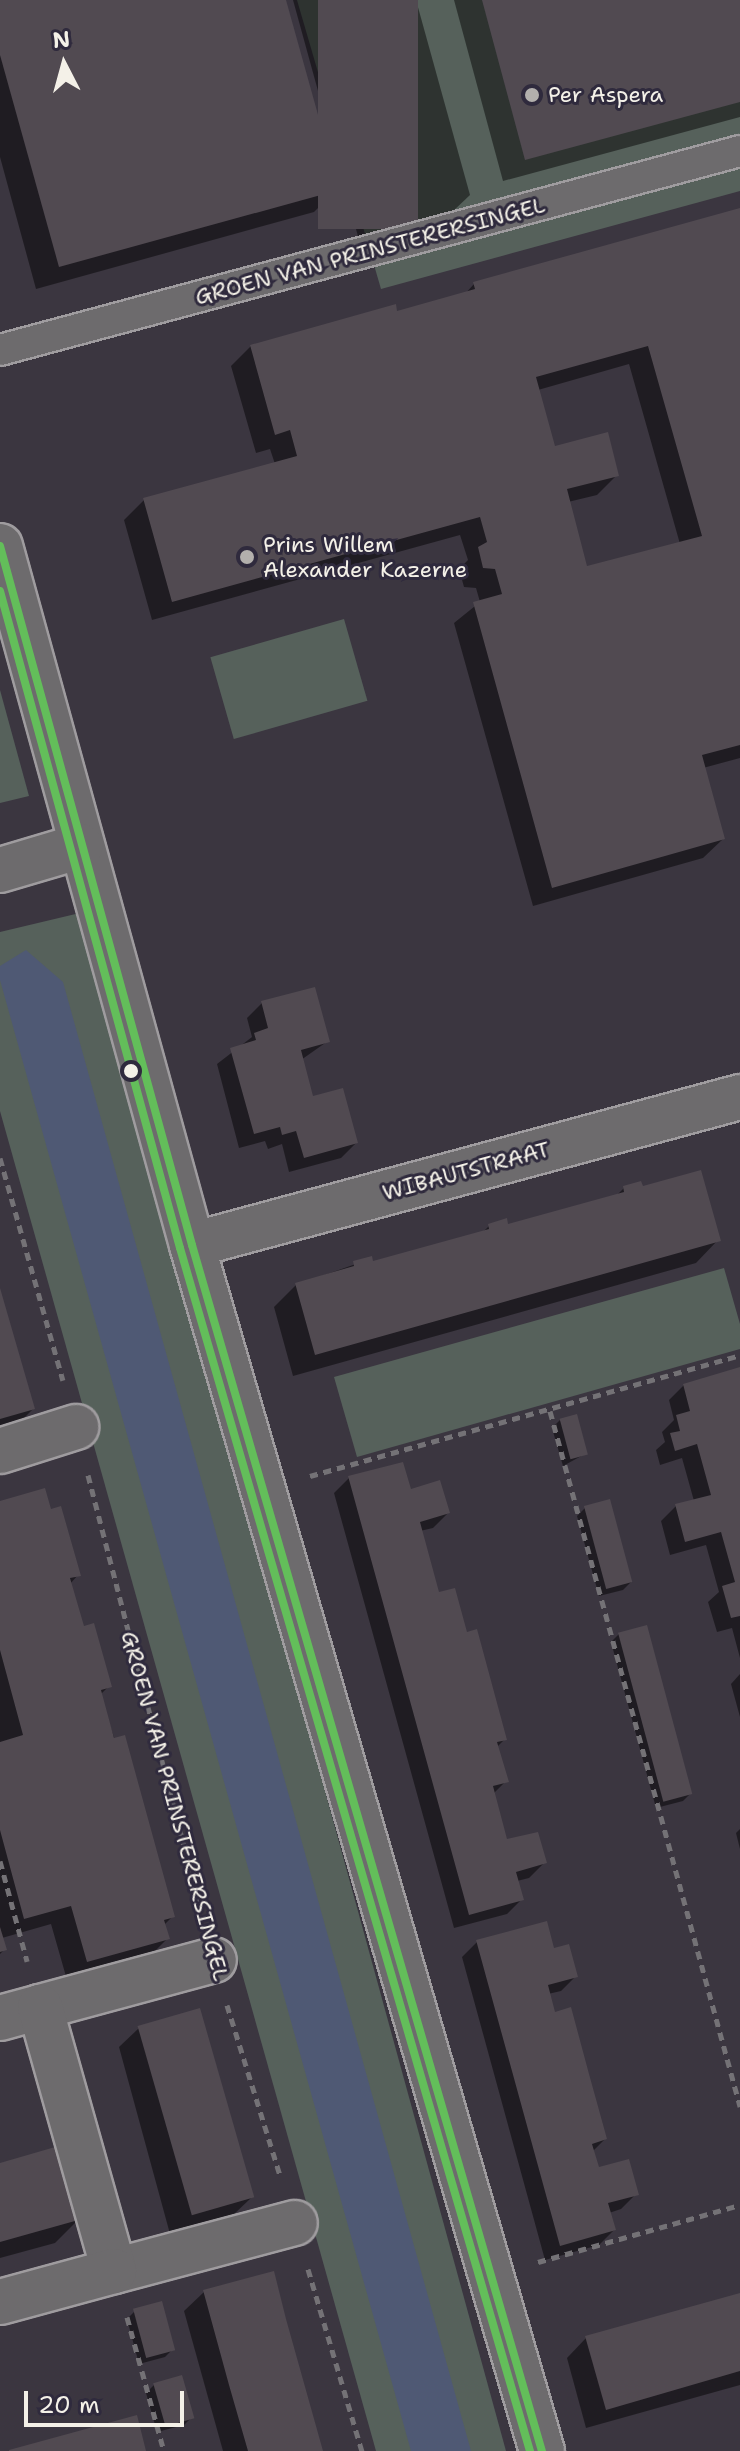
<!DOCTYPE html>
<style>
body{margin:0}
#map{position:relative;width:740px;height:2451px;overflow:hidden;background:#3b3640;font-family:"Shantell Sans",sans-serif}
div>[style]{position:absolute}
.green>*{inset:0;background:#56615b;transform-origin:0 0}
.water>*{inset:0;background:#4f5974}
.shadow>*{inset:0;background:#0007}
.building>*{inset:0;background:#514a51;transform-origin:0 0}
.path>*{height:5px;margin-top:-2.5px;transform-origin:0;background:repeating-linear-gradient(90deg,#747276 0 8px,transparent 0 14px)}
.roads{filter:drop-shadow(2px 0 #9f9c9f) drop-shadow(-2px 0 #9f9c9f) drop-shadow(0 2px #9f9c9f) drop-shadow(0 -2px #9f9c9f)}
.service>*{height:30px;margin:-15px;padding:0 15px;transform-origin:15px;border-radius:15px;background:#6d6b6d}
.pedestrian>*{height:44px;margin:-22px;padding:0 22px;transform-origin:22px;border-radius:22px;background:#6d6b6d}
.minor>*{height:44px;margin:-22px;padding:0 22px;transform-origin:22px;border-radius:22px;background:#6d6b6d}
.bus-1>*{height:8px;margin:-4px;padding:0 4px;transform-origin:4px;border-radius:4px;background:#63be5a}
.bus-2>*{height:8px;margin:-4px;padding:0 4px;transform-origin:4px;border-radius:4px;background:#63be5a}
.dots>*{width:22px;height:22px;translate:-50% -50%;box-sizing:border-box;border:4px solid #2f2a3d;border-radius:50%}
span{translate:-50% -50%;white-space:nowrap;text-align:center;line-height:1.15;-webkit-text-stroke:6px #2f2a3d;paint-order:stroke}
.poi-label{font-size:22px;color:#f4f1e8}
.left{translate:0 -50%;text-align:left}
.street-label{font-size:22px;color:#f4f1e8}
.north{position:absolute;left:24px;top:24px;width:80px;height:80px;-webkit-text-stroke:6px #2f2a3d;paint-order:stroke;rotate:354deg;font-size:22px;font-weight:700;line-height:32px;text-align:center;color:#f4f1e8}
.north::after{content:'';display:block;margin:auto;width:28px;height:36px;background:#f4f1e8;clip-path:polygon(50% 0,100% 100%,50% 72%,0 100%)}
.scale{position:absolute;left:24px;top:2391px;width:160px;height:36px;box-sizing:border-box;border:4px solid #f4f1e8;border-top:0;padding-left:10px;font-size:24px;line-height:28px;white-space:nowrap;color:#f4f1e8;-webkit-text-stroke:6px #2f2a3d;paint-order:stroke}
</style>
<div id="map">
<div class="green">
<div style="clip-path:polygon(297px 0,740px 0,740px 191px,381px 289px)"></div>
<div style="left:344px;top:619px;width:85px;height:139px;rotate:74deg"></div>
<div style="clip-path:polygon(0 690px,29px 796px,0 803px)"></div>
<div style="clip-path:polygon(84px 912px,506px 2451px,376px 2451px,0 1111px,0 932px)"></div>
<div style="clip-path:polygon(724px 1268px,740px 1324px,740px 1349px,357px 1457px,334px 1377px)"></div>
</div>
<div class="water">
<div style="clip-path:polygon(26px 950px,63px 982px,471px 2451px,411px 2451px,0 980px,0 966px)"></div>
</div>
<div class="shadow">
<div style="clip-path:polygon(0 0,284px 0,336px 190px,314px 212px,36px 289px,0 157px)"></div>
<div style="clip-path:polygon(293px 0,416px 0,470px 195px,450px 214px,359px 240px)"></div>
<div style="clip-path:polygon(454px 0,740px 0,740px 117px,503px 181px)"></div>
<div style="clip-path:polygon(evenodd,740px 210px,740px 758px,703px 768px,723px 839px,703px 858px,533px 906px,454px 623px,480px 602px,476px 588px,464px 587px,459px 569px,468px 560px,460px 535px,152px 620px,124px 520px,144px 500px,275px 464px,270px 449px,256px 453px,231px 366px,251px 346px,396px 314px,464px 295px,474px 284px,740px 210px,629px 364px,680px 544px,586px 569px,568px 502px,597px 495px,617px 475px,553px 448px,538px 390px,629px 364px)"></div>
<div style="clip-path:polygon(262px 1003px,328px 1041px,301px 1060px,312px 1098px,356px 1143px,341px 1158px,289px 1172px,282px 1144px,268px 1149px,265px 1141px,239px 1148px,217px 1064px,252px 1037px,247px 1018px)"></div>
<div style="clip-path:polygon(624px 1188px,641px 1189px,718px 1240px,696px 1263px,293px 1376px,274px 1307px,296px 1285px,370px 1259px,372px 1264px,481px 1234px,489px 1226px,507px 1226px,616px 1196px)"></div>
<div style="clip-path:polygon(0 1292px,33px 1409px,13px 1429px,0 1432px)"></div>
<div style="clip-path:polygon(740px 1369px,740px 1658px,732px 1628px,717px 1632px,708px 1602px,719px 1592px,706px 1545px,670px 1555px,661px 1521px,676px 1506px,694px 1501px,682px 1458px,660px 1465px,656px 1450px,665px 1442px,662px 1432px,674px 1420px,669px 1400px,684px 1385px)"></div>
<div style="clip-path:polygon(560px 1420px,585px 1454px,563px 1466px,552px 1428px)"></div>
<div style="clip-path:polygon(349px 1478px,409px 1491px,448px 1513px,433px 1528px,420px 1531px,438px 1594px,466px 1635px,505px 1739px,497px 1747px,506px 1781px,493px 1794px,506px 1842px,544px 1863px,529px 1878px,517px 1881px,522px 1899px,507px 1914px,454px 1928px,334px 1493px)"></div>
<div style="clip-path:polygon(0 1503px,49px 1511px,78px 1575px,70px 1584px,82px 1628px,109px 1686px,100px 1695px,173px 1916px,164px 1925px,168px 1938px,148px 1958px,67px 1980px,51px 1924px,2px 1938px,5px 1949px,0 1954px)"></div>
<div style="clip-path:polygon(585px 1508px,631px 1582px,623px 1590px,599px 1596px,577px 1516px)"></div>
<div style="clip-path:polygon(619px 1634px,691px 1793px,683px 1801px,656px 1808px,611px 1642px)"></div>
<div style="clip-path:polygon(740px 1674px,740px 1717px,731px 1684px)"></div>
<div style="clip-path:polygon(740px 1829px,740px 1849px,736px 1833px)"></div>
<div style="clip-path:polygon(477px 1942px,553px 1950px,576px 1976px,561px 1991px,548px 1994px,554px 2014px,605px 2139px,592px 2152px,597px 2170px,636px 2194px,621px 2209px,609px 2213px,614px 2230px,599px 2245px,545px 2260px,462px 1957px)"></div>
<div style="clip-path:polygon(139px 2028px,251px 2198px,231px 2217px,170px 2234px,119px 2047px)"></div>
<div style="clip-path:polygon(0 2165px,80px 2218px,55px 2243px,0 2258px)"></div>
<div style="clip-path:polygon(204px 2292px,321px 2451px,223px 2451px,184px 2311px)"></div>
<div style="clip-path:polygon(740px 2295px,740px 2385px,586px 2428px,567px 2358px,586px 2338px)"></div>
<div style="clip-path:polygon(134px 2312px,173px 2349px,165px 2357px,139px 2364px,127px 2319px)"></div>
<div style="clip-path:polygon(154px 2385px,192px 2417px,184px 2425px,157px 2432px,146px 2393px)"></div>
</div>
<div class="building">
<div style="clip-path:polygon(0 0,286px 0,339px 190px,59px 267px,0 55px)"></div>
<div style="left:318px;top:0;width:100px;height:229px"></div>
<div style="clip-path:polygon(482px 0,740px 0,740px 102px,525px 160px)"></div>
<div style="clip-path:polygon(evenodd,740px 208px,740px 745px,702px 755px,725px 839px,552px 888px,473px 602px,502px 594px,495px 569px,483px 568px,478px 547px,487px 542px,480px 517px,172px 602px,143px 498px,297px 456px,290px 430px,275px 435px,250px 345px,396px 304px,397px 311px,475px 289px,473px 282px,740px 208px,648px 346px,702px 536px,587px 566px,567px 489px,619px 476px,608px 432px,555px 446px,536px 377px,648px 346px)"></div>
<div style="clip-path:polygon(315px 987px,330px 1042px,301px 1050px,313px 1096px,343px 1088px,358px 1143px,304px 1158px,296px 1131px,282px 1135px,280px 1127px,254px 1134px,230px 1048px,256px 1040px,254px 1033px,268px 1028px,261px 1001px)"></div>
<div style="clip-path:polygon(701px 1170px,721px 1241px,315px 1355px,295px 1283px,354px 1266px,353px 1261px,372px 1256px,373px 1261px,489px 1229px,488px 1224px,507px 1218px,508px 1224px,624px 1192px,623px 1186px,641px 1181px,643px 1186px)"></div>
<div style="clip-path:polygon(0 1288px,35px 1409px,0 1419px)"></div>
<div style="clip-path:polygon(740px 1367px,740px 1616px,731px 1618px,722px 1586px,735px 1582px,721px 1532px,685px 1542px,675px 1504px,711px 1495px,697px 1444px,675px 1451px,670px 1433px,680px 1431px,676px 1415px,690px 1411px,683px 1384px)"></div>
<div style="left:577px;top:1414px;width:42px;height:18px;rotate:75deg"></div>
<div style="clip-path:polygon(403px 1462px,411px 1489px,440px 1480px,450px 1513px,420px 1522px,439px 1592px,455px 1588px,467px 1632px,477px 1629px,507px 1740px,497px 1742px,509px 1782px,493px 1786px,507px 1839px,538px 1832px,547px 1863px,516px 1872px,524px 1900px,469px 1915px,348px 1476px)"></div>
<div style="clip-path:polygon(45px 1488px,51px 1509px,61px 1506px,81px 1576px,70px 1578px,84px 1626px,94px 1623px,112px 1687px,101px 1690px,114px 1738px,125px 1735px,175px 1917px,164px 1920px,170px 1939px,87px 1962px,71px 1906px,24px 1919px,0 1830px,0 1742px,23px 1735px,0 1650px,0 1501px)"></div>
<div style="left:610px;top:1499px;width:86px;height:27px;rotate:75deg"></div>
<div style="left:647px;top:1625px;width:175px;height:30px;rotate:75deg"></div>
<div style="clip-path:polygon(547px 1921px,554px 1948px,569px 1944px,578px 1977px,548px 1985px,555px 2012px,571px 2007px,589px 2074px,607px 2139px,592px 2144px,599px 2167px,629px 2159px,639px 2195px,608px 2203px,616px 2230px,560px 2246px,476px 1940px)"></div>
<div style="clip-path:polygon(0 1927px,7px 1950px,0 1952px)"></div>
<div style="left:200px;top:2008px;width:197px;height:65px;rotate:74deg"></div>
<div style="clip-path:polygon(62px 2145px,82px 2219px,0 2242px,0 2163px)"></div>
<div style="clip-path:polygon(274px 2271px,286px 2319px,323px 2451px,248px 2451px,229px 2385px,203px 2290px)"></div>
<div style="clip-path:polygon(740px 2293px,740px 2371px,606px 2410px,585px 2336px)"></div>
<div style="left:162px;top:2301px;width:51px;height:30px;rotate:75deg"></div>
<div style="left:182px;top:2375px;width:45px;height:30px;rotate:74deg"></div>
<div style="clip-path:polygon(137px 2415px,146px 2451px,9px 2451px,9px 2450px)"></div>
</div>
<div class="path">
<div style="left:0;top:1158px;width:231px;rotate:74.2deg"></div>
<div style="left:550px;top:1411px;width:721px;rotate:74.71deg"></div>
<div style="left:88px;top:1475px;width:450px;rotate:75.5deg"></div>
<div style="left:310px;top:1476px;width:447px;rotate:-15.7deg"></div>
<div style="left:0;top:1861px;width:104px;rotate:74.9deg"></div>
<div style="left:227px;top:2005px;width:178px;rotate:72.7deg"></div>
<div style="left:538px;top:2262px;width:210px;rotate:-15.8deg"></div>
<div style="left:308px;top:2269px;width:190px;rotate:73.5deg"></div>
<div style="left:127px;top:2317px;width:139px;rotate:74.6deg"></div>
</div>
<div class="roads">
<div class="service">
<div style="left:0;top:350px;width:766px;rotate:-15.05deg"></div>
</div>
<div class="pedestrian">
<div style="left:0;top:1451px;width:80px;rotate:-17.5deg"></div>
<div style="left:40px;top:2007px;width:180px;rotate:-15.1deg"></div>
<div style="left:114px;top:2271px;width:187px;rotate:-14.9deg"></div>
</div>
<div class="minor">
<div style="left:0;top:546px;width:725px;rotate:74.64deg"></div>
<div style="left:192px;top:1245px;width:1256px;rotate:73.82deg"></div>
<div style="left:0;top:870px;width:84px;rotate:-16.5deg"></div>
<div style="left:192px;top:1245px;width:568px;rotate:-15.11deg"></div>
<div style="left:0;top:2018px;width:41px;rotate:-15.4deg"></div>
<div style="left:40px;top:2007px;width:274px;rotate:74.3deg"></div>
<div style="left:114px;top:2271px;width:118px;rotate:164.8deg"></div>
</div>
</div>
<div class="bus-1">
<div style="left:0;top:546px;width:725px;rotate:74.64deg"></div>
<div style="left:192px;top:1245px;width:1256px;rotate:73.82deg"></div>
</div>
<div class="bus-2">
<div style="left:0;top:591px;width:681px;rotate:74.68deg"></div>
<div style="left:180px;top:1248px;width:1253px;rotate:73.78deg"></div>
</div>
<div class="dots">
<div style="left:532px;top:95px;background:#b3b0ad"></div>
<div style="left:247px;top:557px;background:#b3b0ad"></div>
<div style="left:131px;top:1071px;background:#f4f1e8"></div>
</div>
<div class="poi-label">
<span class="left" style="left:548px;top:95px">Per Aspera</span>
<span class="left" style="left:263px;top:557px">Prins Willem<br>Alexander Kazerne</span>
</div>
<div class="street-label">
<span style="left:370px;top:251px;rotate:-15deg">GROEN VAN PRINSTERERSINGEL</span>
<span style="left:466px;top:1171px;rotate:-15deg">WIBAUTSTRAAT</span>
<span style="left:175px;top:1806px;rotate:75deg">GROEN VAN PRINSTERERSINGEL</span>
</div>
<div class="north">N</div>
<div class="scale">20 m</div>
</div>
